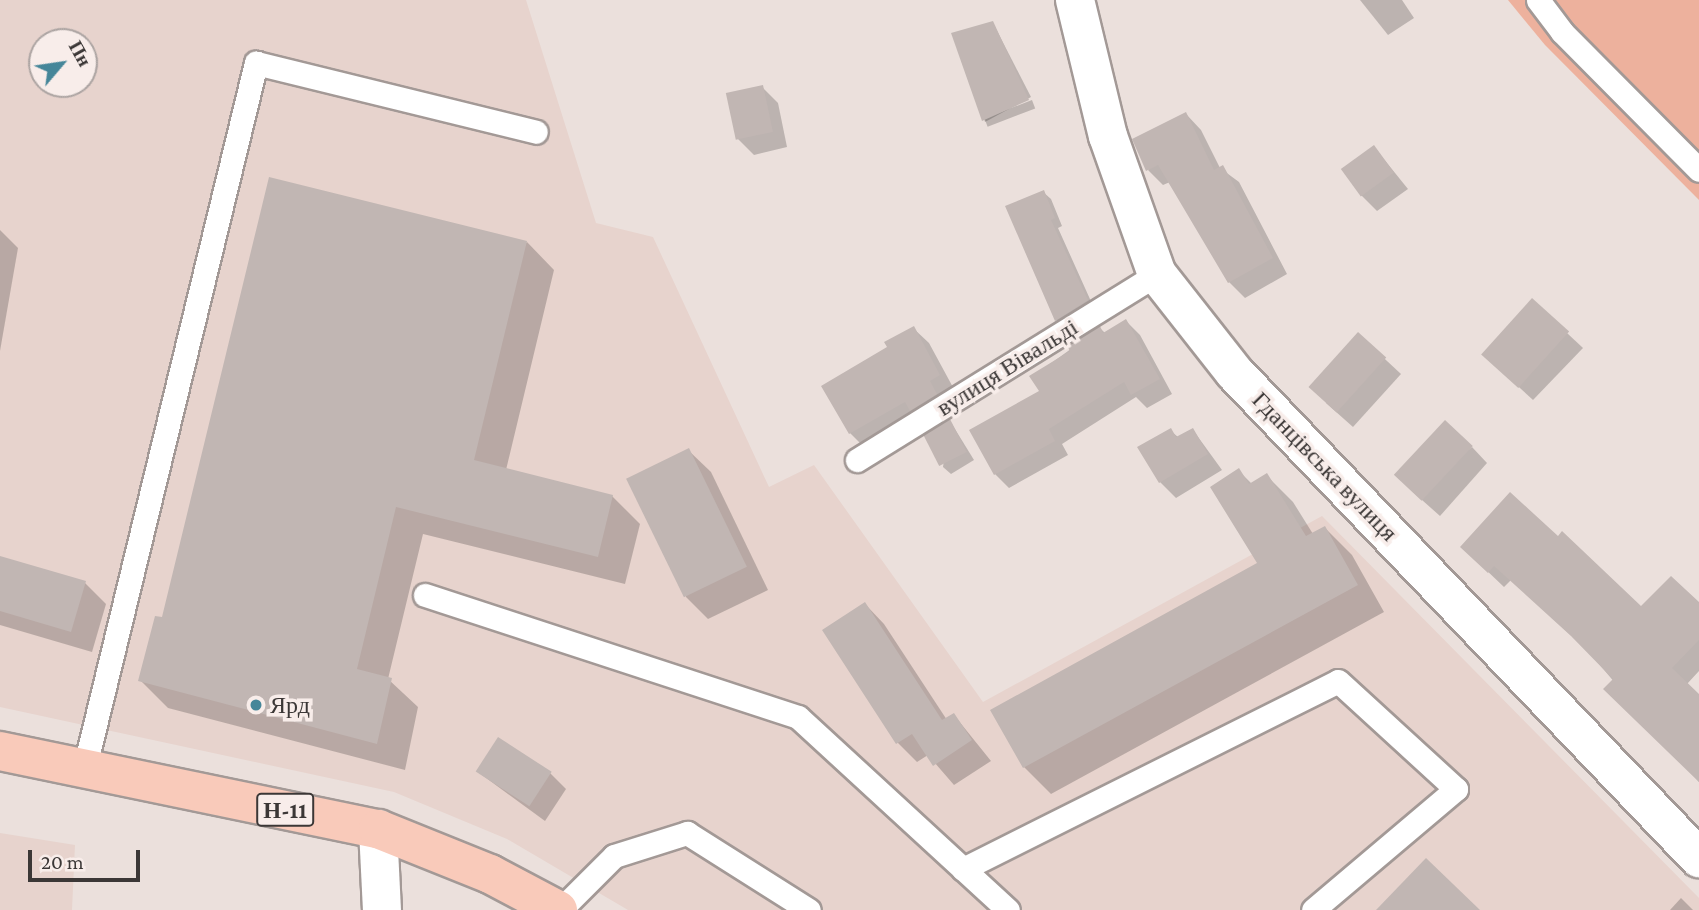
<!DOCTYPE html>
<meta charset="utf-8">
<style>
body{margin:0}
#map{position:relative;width:1699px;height:910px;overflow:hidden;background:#ebe0dc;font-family:"Crimson Pro",serif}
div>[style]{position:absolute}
.built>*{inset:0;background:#e7d3cd}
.green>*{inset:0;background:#edb19d}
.shadow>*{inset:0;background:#0003;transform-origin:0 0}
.building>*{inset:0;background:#c1b6b3;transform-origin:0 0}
.roads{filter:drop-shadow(2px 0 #a39996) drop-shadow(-2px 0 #a39996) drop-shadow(0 2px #a39996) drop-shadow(0 -2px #a39996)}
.lane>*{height:23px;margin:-11.5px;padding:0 11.5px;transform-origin:11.5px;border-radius:11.5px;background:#fff}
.street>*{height:38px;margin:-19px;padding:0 19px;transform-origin:19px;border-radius:19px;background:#fff}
.primary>*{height:38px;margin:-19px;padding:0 19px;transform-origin:19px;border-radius:19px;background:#f9caba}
.dots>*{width:19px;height:19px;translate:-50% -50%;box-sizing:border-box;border:4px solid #f8edea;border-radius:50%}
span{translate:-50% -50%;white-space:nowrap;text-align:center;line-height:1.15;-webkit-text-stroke:7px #f8edea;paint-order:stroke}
.shield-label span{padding:2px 5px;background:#f8edea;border:2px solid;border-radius:5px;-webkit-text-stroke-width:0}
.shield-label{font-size:23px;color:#3b3736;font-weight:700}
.street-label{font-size:24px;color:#3b3736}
.poi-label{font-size:24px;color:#3b3736}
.left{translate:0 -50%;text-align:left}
.north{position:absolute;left:28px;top:28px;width:70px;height:70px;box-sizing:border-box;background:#f8edea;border:2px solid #aca4a2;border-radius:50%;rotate:61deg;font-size:19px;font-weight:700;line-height:28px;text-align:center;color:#3b3736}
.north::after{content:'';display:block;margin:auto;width:24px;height:32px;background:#458699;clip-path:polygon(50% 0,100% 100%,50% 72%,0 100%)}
.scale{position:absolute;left:28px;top:850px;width:112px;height:32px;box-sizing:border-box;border:4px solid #3b3736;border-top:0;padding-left:9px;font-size:21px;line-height:24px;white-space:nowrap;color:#3b3736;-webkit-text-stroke:5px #f8edea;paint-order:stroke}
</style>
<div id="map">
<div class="built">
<div style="clip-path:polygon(evenodd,0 0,526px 0,596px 223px,653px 237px,769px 487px,814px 465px,983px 702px,1322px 516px,1699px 898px,1699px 910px,628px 910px,507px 839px,394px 792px,0 707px,0 0,42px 42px,84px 42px,84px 84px,42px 84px,42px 42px)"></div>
<div style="clip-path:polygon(0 833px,75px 845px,72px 910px,0 910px)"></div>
</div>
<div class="green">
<div style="clip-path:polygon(1508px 0,1699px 0,1699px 200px,1545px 45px)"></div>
</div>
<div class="shadow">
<div style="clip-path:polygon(1360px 0,1402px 0,1414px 18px,1388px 35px)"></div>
<div style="clip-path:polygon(993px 23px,1031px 97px,985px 122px,953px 35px)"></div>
<div style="clip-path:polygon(762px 87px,778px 103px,787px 147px,754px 155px,738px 139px)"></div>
<div style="left:1032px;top:100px;width:9px;height:51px;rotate:69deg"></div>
<div style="clip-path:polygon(1186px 114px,1201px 130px,1220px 168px,1239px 182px,1287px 274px,1245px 298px,1229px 282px,1170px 182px,1163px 185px,1148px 170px)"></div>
<div style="clip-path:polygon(1374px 147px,1408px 189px,1377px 211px,1361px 195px)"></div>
<div style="clip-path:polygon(1043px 192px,1051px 199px,1062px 226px,1058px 228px,1094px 308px,1064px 327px,1056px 320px)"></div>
<div style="clip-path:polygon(0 230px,18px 248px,0 351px)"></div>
<div style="clip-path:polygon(527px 242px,554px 270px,506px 470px,612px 496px,640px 524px,625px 584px,423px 534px,388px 679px,418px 707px,405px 770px,168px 708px,140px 680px,163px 620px)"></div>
<div style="clip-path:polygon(1126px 321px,1140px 335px,1172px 394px,1147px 408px,1136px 397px,1062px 444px,1068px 455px,1009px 488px,995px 474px,1041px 391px,1032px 377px,1100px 328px,1106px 334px)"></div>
<div style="clip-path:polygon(913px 328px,929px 343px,955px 391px,866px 449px,850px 433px,824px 386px,889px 348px)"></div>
<div style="clip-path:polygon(1567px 333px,1583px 348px,1533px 400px,1499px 369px)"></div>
<div style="clip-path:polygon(1358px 334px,1401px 374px,1353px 427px,1326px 403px)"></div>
<div style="clip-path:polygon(950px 421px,974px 460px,951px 474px,943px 467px)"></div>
<div style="clip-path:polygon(1170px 430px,1179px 438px,1193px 430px,1222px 470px,1176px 498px,1160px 482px)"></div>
<div style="clip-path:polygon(1472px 447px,1487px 463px,1440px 516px,1413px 492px)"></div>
<div style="clip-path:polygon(688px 450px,711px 472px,768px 590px,708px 619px,686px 597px)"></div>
<div style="clip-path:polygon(1239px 471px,1252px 484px,1266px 475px,1293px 502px,1313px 534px,1325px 528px,1352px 555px,1384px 612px,1051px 794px,1024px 767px,1260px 564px)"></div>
<div style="clip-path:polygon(1462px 547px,1641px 609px,1699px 605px,1699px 671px,1687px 684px,1699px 696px,1699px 782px,1588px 651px,1511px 580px,1504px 587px)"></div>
<div style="clip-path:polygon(0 558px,85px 583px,106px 604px,92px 652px,0 625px)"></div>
<div style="clip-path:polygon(865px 604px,884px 624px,947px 720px,954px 715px,991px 761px,954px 785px,928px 755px,917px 762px,898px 743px)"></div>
<div style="clip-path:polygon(478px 772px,550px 773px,566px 789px,545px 821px)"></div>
<div style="clip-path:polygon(1681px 898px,1693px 910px,1670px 910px)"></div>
</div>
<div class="building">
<div style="clip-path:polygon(993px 21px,1029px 100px,982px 121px,951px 33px)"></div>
<div style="left:763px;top:85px;width:48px;height:38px;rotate:78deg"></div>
<div style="clip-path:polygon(1186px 112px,1214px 170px,1223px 165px,1273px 258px,1228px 283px,1158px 165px,1146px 171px,1132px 139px)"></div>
<div style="left:1374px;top:145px;width:34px;height:41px;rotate:54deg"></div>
<div style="clip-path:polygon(269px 177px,527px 241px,474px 460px,613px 495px,598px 557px,396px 507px,357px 669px,392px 678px,377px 744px,138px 681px,155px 616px,162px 617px)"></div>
<div style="clip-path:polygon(1044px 190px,1055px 218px,1051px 220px,1088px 300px,1055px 321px,1005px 206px)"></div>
<div style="left:1532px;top:298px;width:50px;height:76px;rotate:42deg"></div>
<div style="clip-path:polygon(1126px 319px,1160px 379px,1131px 395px,1124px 382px,1049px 429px,1055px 441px,994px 475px,969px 430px,1039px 391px,1029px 376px,1070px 351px,1067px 346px,1100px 326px,1103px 333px)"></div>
<div style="clip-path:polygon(914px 326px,940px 375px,930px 381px,937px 394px,910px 411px,905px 402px,849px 434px,821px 386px,887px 347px,884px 342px)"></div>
<div style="left:1358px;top:332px;width:38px;height:74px;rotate:42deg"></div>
<div style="left:950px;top:419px;width:37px;height:31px;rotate:63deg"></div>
<div style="left:1445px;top:420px;width:38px;height:75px;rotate:43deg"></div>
<div style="clip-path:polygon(1171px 428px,1176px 437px,1193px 428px,1208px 454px,1159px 483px,1137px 447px)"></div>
<div style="left:689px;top:448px;width:132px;height:70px;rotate:64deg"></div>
<div style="clip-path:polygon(1239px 468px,1249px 484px,1267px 473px,1306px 536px,1325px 526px,1358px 585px,1023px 768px,990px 710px,1257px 563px,1210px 487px)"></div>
<div style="clip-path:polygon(1510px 492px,1558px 536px,1562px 531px,1641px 606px,1671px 576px,1699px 602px,1699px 640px,1672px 668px,1699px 694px,1699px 782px,1603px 689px,1613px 679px,1571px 636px,1494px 566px,1488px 573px,1460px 547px)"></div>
<div style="clip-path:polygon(0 556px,86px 581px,71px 632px,0 611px)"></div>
<div style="clip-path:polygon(865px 602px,942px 720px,954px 713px,972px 740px,933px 766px,912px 734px,896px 744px,822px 630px)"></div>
<div style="left:498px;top:737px;width:64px;height:41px;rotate:33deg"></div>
<div style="clip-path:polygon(1426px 858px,1480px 910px,1376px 910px)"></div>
</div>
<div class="roads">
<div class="lane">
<div style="left:1538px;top:0;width:40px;rotate:53deg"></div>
<div style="left:1562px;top:32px;width:194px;rotate:45.2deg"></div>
<div style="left:857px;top:460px;width:353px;rotate:-31.8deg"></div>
<div style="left:425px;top:595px;width:392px;rotate:18.1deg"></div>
<div style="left:798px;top:717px;width:285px;rotate:42.6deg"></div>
<div style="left:84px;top:770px;width:728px;rotate:-76.33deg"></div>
<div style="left:256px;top:63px;width:288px;rotate:13.8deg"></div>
<div style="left:963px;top:869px;width:419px;rotate:-26.6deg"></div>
<div style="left:1338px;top:681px;width:160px;rotate:42.5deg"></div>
<div style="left:1456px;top:789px;width:187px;rotate:139.8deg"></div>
<div style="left:560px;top:910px;width:76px;rotate:-45deg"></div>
<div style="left:614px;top:856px;width:77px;rotate:-17.5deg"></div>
<div style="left:687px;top:833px;width:144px;rotate:32.3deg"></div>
</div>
<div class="street">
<div style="left:1075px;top:0;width:140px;rotate:76.4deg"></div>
<div style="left:1108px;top:136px;width:146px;rotate:70.5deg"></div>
<div style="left:1157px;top:274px;width:125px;rotate:51.8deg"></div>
<div style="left:1234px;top:372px;width:673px;rotate:46.27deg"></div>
<div style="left:378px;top:829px;width:81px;rotate:87.2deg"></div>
</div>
<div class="primary">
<div style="left:0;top:751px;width:386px;rotate:11.7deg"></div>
<div style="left:378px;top:829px;width:121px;rotate:21.9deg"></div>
<div style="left:490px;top:874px;width:77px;rotate:27.9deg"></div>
</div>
</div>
<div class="dots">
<div style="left:256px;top:705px;background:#458699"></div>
</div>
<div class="shield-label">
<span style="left:285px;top:810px">Н-11</span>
</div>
<div class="street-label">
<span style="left:1007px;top:367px;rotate:-32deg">вулиця Вівальді</span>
<span style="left:1325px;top:466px;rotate:46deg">Гданцівська вулиця</span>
</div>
<div class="poi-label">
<span class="left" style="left:270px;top:705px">Ярд</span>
</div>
<div class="north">Пн</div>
<div class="scale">20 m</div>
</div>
